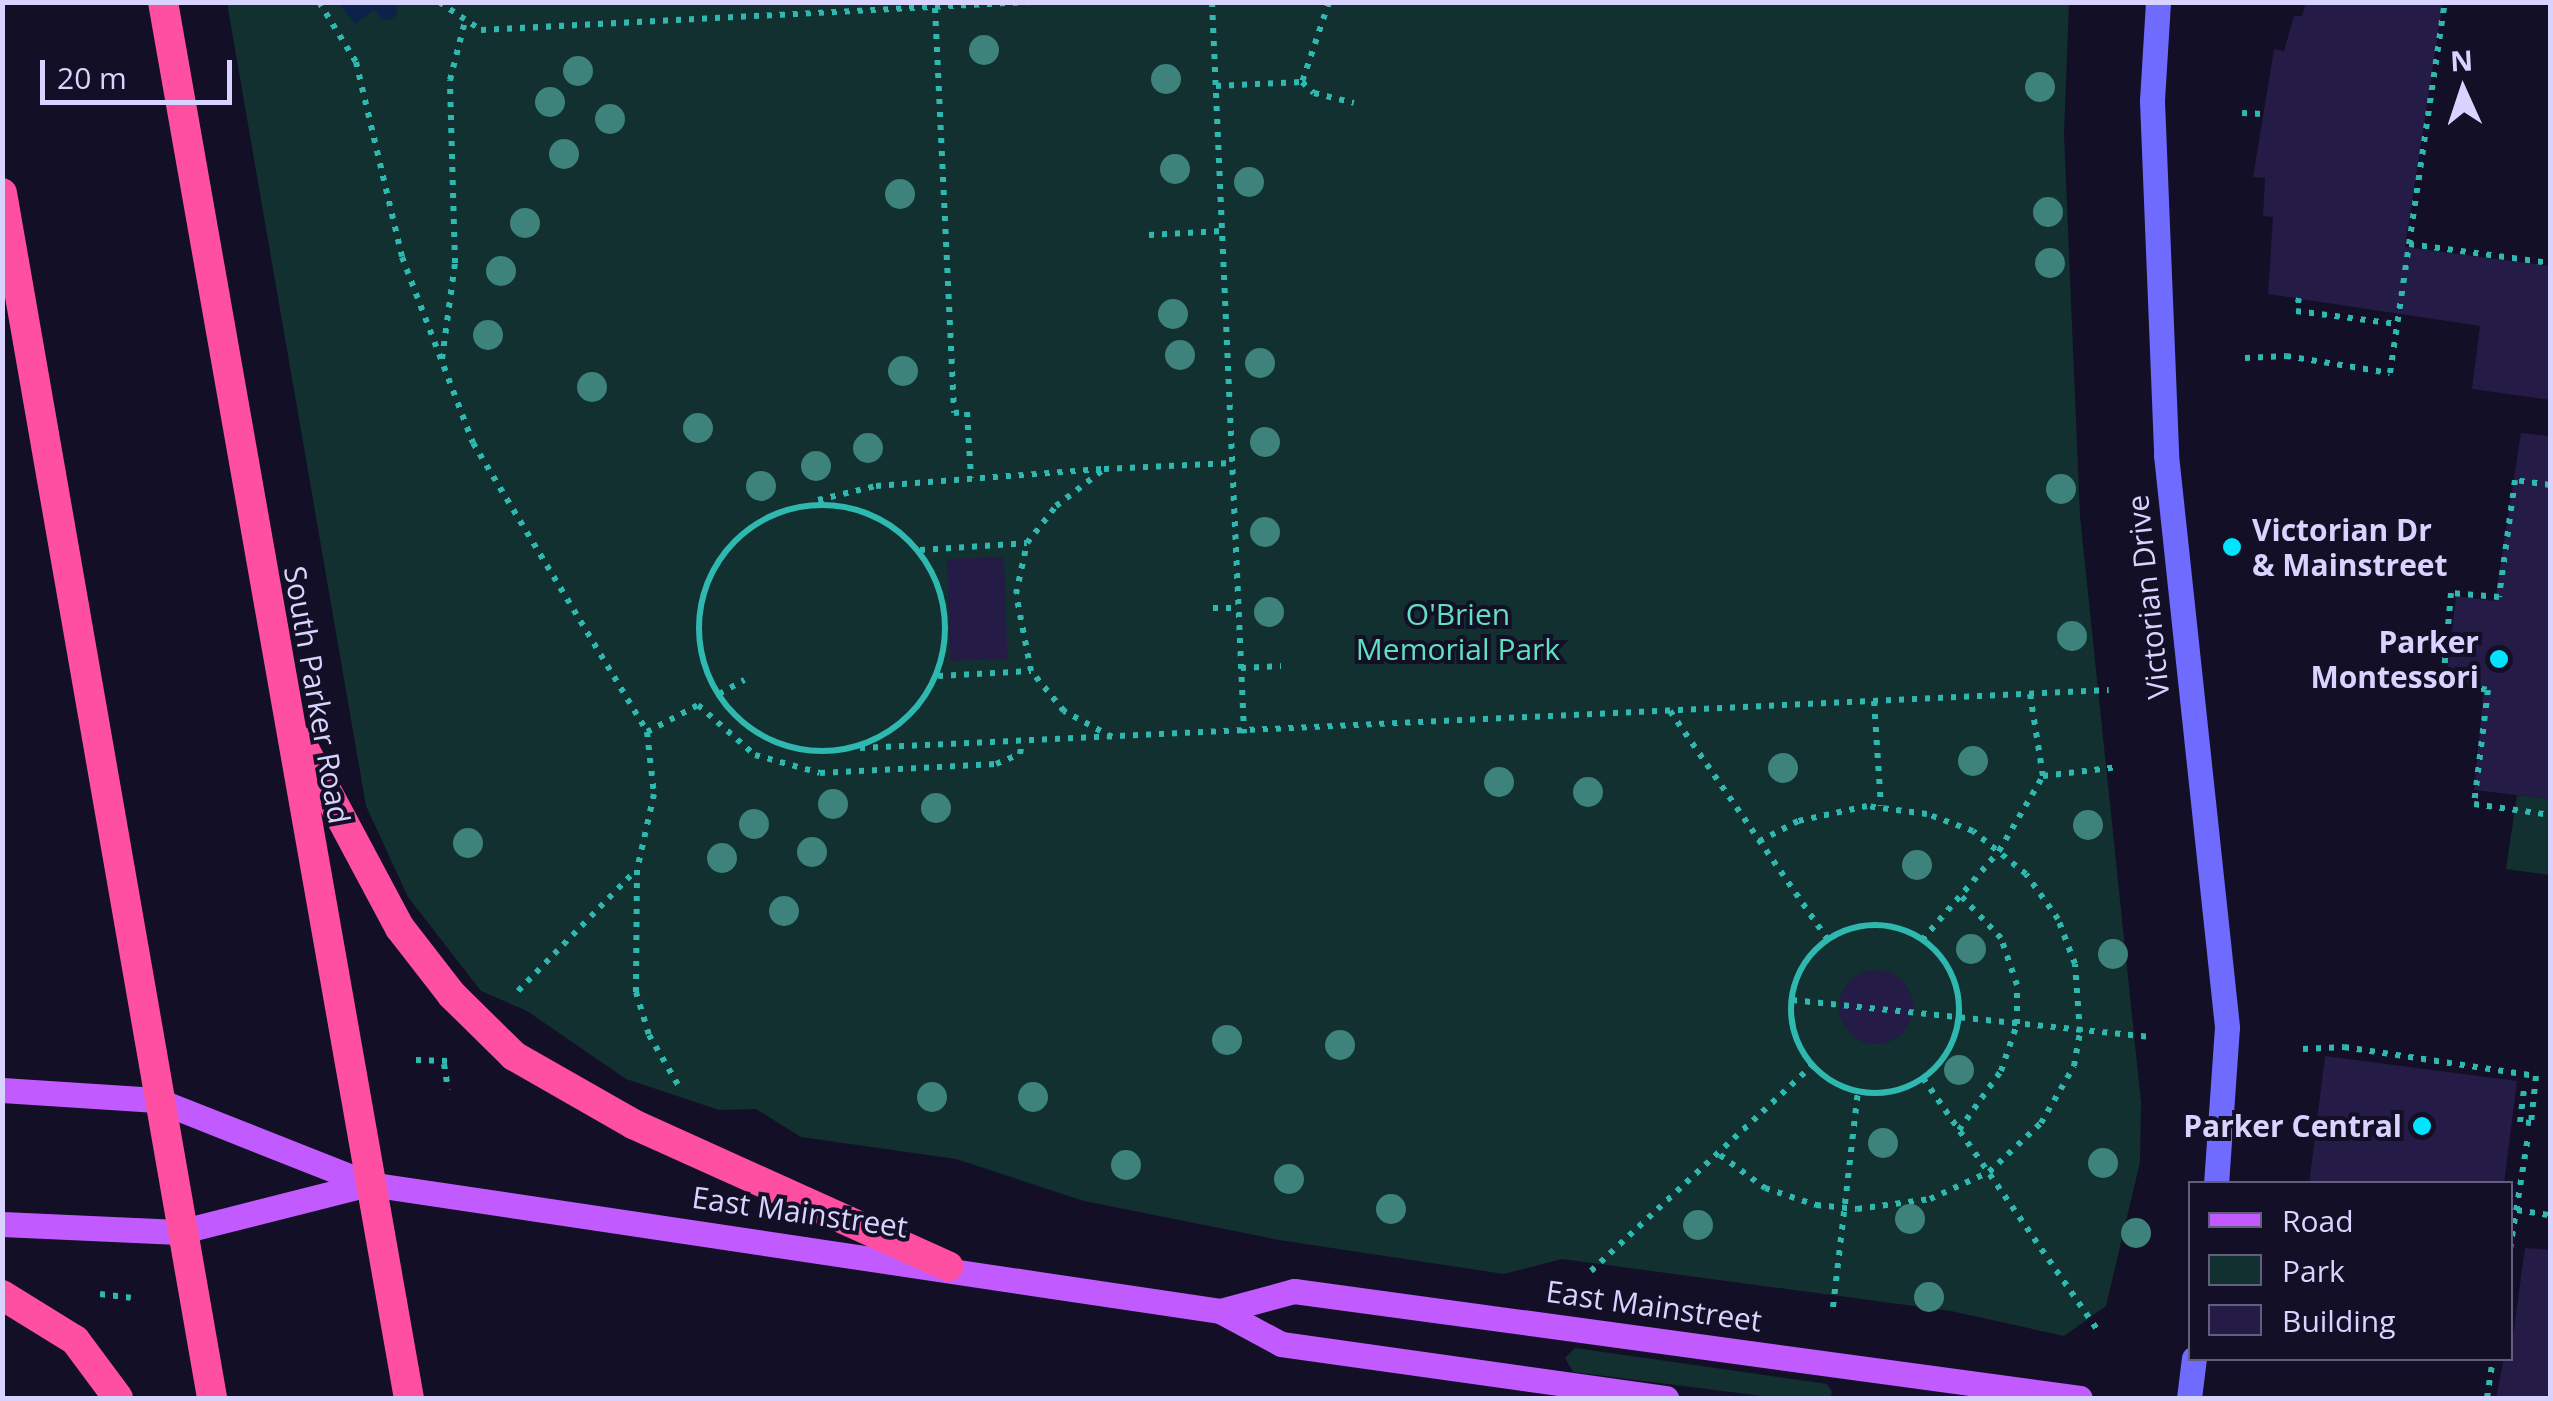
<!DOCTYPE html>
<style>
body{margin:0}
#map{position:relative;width:2553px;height:1401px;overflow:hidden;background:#130f26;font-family:"Open Sans",sans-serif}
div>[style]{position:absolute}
.green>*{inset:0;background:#12302f}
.water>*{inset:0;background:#0c2248}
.stream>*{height:20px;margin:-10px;padding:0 10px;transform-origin:10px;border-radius:10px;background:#0c2248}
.building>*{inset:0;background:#241b47;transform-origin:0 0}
.round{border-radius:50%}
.path>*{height:6px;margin-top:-3px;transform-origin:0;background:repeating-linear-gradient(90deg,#2fb8b0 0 5px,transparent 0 13px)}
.path>.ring{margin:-3px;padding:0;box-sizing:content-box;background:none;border:6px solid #2fb8b0;border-radius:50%}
.secondary>*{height:25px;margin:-12.5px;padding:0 12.5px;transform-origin:12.5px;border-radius:12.5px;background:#6f6bff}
.primary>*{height:25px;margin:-12.5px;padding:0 12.5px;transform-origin:12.5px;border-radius:12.5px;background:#c25bff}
.highway>*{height:30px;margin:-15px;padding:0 15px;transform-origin:15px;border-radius:15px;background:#ff4fa3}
.trees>*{width:30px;height:30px;margin:-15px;border-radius:50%;background:#3d827b}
.dots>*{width:28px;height:28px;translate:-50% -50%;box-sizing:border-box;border:5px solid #130f26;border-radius:50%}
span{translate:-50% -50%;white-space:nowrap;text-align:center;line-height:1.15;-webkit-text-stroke:8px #130f26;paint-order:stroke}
.poi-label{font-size:30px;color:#d9d4ff;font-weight:700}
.left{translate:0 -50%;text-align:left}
.right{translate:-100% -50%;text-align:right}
.street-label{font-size:30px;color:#d9d4ff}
.park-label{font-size:30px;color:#5fe0c0}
.frame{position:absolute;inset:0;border:5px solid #d9d4ff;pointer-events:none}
.legend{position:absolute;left:2188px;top:1181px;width:325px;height:180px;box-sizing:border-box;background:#130f26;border:2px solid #625e7d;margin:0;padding:12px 18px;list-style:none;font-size:30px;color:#d9d4ff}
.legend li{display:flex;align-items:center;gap:20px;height:50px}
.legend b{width:50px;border:2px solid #625e7d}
.north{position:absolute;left:2413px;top:40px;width:100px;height:100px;-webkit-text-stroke:8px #130f26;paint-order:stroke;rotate:357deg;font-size:28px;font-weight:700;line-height:40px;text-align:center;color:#d9d4ff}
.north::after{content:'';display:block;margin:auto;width:35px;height:45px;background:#d9d4ff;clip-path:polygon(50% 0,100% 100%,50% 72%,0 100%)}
.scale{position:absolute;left:40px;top:60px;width:192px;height:45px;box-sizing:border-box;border:5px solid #d9d4ff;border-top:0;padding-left:12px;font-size:30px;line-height:35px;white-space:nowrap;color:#d9d4ff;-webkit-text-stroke:8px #130f26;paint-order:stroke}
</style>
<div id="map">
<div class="green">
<div style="clip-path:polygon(227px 3px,2069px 3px,2064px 134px,2080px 516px,2141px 1102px,2140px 1162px,2106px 1306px,2064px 1336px,1951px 1311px,1562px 1259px,1504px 1274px,1279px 1240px,1084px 1201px,956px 1159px,801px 1137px,756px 1109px,719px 1110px,626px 1079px,527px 1011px,481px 991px,408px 897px,366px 806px)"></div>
<div style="clip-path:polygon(2517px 795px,2550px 799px,2550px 875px,2506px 869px)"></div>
<div style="clip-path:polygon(1575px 1348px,1827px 1384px,1832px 1392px,1830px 1398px,1778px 1398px,1573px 1372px,1565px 1358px)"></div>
</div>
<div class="water">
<div style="clip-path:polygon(339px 3px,383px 3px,355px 24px)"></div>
</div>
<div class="stream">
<div style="left:381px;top:2px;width:10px;rotate:53deg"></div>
</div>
<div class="building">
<div style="clip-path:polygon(2306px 2px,2443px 2px,2405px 247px,2550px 266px,2550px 400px,2472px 389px,2480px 326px,2268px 294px,2273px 217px,2263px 216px,2265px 178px,2253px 177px,2274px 49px,2284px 51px,2294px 16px,2302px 16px)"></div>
<div style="clip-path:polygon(2521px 433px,2550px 436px,2550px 799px,2474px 790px,2484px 687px,2446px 681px,2456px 596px,2495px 601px)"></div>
<div style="left:1004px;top:557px;width:102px;height:57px;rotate:88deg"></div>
<div class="round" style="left:1839px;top:970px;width:74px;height:74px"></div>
<div style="clip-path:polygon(2325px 1056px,2517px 1081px,2504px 1184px,2309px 1184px)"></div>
<div style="clip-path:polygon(2525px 1248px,2550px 1250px,2550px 1398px,2496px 1398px,2504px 1358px,2510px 1358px)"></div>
</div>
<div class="path">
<div style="left:319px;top:2px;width:70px;rotate:58.3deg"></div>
<div style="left:356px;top:62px;width:200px;rotate:76.7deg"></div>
<div style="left:402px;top:257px;width:199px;rotate:69.1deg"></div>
<div style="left:473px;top:443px;width:337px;rotate:58.9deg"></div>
<div style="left:647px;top:732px;width:62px;rotate:83.6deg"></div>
<div style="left:654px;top:794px;width:78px;rotate:102.6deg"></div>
<div style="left:637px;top:870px;width:122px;rotate:90.5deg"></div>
<div style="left:636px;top:992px;width:45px;rotate:73.2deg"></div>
<div style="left:649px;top:1035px;width:64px;rotate:59.8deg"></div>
<div style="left:439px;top:2px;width:50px;rotate:33.7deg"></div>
<div style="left:481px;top:30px;width:549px;rotate:-2.92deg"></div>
<div style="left:1212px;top:2px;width:732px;rotate:87.49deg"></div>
<div style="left:1329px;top:2px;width:84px;rotate:108.6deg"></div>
<div style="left:1302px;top:82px;width:16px;rotate:43deg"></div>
<div style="left:1314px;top:93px;width:41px;rotate:14deg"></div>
<div style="left:935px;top:8px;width:405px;rotate:87.3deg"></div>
<div style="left:954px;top:413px;width:13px;rotate:-4deg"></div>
<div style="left:967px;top:412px;width:66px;rotate:86.5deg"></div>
<div style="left:1216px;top:86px;width:86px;rotate:-2.7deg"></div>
<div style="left:2242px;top:113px;width:21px;rotate:3deg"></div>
<div style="left:1149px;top:235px;width:73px;rotate:-3.1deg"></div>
<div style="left:2409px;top:244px;width:142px;rotate:7.7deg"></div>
<div style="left:2299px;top:298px;width:13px;rotate:103deg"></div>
<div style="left:2296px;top:311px;width:102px;rotate:7.3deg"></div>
<div style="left:2245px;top:358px;width:41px;rotate:-2.8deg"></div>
<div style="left:2286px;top:356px;width:105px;rotate:9.3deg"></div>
<div style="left:2390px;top:373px;width:375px;rotate:-81.6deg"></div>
<div style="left:442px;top:359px;width:97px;rotate:-82.3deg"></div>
<div style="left:455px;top:263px;width:183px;rotate:-91.6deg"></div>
<div style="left:450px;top:80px;width:57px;rotate:-75.7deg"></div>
<div style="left:2550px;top:485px;width:35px;rotate:-172deg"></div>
<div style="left:2515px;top:480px;width:118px;rotate:97.8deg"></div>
<div style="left:2499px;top:597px;width:48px;rotate:-175.2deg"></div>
<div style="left:2451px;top:593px;width:89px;rotate:95.1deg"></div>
<div style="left:2443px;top:682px;width:46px;rotate:10.1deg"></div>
<div style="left:2488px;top:690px;width:115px;rotate:97deg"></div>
<div style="left:2474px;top:804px;width:77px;rotate:8.2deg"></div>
<div style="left:818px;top:500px;width:60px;rotate:-13.6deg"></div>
<div style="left:876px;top:486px;width:229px;rotate:-4.3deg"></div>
<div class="ring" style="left:699px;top:505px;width:240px;height:240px"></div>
<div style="left:920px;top:550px;width:107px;rotate:-3.7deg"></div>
<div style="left:1213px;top:608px;width:25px"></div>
<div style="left:1241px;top:668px;width:40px;rotate:-2.9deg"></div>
<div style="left:938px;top:676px;width:93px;rotate:-3.1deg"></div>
<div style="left:719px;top:694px;width:29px;rotate:-29deg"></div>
<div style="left:2030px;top:694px;width:83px;rotate:81deg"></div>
<div style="left:1874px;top:701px;width:105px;rotate:86.2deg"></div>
<div style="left:1670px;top:711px;width:277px;rotate:55.4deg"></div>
<div style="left:647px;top:732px;width:58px;rotate:-27.9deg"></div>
<div style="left:698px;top:705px;width:76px;rotate:41.3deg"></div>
<div style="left:755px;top:755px;width:67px;rotate:15.5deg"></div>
<div style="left:820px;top:773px;width:176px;rotate:-2.9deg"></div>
<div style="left:996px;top:764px;width:26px;rotate:-23deg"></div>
<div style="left:1020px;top:754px;width:13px;rotate:-81deg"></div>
<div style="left:1112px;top:737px;width:55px;rotate:-151.6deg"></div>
<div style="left:1064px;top:711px;width:52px;rotate:-129.5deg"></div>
<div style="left:1031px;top:671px;width:78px;rotate:-101deg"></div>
<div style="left:1016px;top:594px;width:52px;rotate:-77.8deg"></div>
<div style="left:1027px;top:543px;width:47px;rotate:-51.9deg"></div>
<div style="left:1056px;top:506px;width:61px;rotate:-37.6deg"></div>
<div style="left:1104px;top:469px;width:128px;rotate:-2.7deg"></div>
<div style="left:860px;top:748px;width:1250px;rotate:-2.66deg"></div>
<div class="ring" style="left:1791px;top:925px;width:162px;height:162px"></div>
<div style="left:1922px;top:940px;width:118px;rotate:-49.1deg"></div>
<div style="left:1999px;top:851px;width:87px;rotate:-59.6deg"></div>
<div style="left:2043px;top:776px;width:76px;rotate:-6.8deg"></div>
<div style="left:518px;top:991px;width:168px;rotate:-45.7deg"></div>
<div style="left:1792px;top:1000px;width:358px;rotate:5.9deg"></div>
<div style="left:2303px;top:1049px;width:41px;rotate:-2.8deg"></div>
<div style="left:2344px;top:1047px;width:194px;rotate:8.6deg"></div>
<div style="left:2536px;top:1076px;width:47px;rotate:96.1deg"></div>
<div style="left:2531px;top:1123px;width:11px;rotate:-175deg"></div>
<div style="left:2520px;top:1122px;width:32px;rotate:-83deg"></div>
<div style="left:416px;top:1060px;width:32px;rotate:2deg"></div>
<div style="left:444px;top:1064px;width:26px;rotate:81deg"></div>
<div style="left:1923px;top:1078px;width:309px;rotate:55.3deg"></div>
<div style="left:1959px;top:1130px;width:72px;rotate:-54.6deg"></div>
<div style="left:2001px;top:1071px;width:50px;rotate:-71.2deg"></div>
<div style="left:2017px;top:1024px;width:39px;rotate:-90deg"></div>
<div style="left:2017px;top:985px;width:50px;rotate:-108.8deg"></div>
<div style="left:2001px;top:938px;width:57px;rotate:-133.6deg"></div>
<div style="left:1720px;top:1155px;width:56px;rotate:36.3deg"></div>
<div style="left:1765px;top:1188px;width:54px;rotate:18.4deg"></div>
<div style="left:1816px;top:1205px;width:41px;rotate:5.6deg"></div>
<div style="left:1857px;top:1209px;width:74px;rotate:-7.8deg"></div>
<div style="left:1930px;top:1199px;width:65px;rotate:-24.6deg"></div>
<div style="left:1989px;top:1172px;width:71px;rotate:-43.3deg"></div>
<div style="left:2041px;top:1123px;width:66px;rotate:-59.9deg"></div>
<div style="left:2074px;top:1066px;width:35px;rotate:-80deg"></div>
<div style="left:2080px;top:1032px;width:68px;rotate:-94.2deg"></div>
<div style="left:2075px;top:964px;width:48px;rotate:-110.7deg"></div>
<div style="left:2058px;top:919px;width:55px;rotate:-125.4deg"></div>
<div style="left:2026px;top:874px;width:68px;rotate:-140.9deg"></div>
<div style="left:1973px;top:831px;width:49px;rotate:-159.7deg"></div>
<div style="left:1927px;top:814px;width:61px;rotate:-172.4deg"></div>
<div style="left:1867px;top:806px;width:71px;rotate:167.7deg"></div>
<div style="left:1798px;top:821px;width:45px;rotate:152.3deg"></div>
<div style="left:2517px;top:1210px;width:33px;rotate:9deg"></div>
<div style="left:2510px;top:1249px;width:113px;rotate:-80.9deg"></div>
<div style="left:1591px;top:1271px;width:303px;rotate:-42.9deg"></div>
<div style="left:100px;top:1294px;width:31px;rotate:7deg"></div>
<div style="left:1833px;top:1307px;width:217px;rotate:-83.4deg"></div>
<div style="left:2487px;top:1398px;width:40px;rotate:-81.5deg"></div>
</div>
<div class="secondary">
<div style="left:2158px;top:2px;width:99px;rotate:93.5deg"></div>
<div style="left:2152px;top:101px;width:354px;rotate:87.7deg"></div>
<div style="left:2166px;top:455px;width:575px;rotate:83.91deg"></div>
<div style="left:2227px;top:1027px;width:157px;rotate:94deg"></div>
<div style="left:2189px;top:1398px;width:40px;rotate:-82.9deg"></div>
</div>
<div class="primary">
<div style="left:2px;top:1090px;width:155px;rotate:3.7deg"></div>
<div style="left:157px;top:1100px;width:228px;rotate:21.6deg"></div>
<div style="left:369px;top:1184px;width:860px;rotate:8.49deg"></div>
<div style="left:1220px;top:1311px;width:69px;rotate:28.4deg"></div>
<div style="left:1281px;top:1344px;width:389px;rotate:8deg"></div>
<div style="left:2px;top:1224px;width:177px;rotate:2.6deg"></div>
<div style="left:179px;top:1232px;width:196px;rotate:-14.2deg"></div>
<div style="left:1220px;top:1311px;width:77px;rotate:-15.1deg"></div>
<div style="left:1294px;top:1291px;width:793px;rotate:7.75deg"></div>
</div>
<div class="highway">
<div style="left:163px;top:2px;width:1418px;rotate:80.01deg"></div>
<div style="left:2px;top:193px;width:1223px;rotate:80.11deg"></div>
<div style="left:300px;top:741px;width:212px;rotate:61.9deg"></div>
<div style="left:400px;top:928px;width:85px;rotate:52.2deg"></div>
<div style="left:452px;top:995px;width:87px;rotate:44.5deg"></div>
<div style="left:514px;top:1056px;width:137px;rotate:29.7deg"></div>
<div style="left:633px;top:1124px;width:346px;rotate:24.3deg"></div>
<div style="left:2px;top:1295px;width:86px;rotate:31.7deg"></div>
<div style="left:75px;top:1340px;width:72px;rotate:53.4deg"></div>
</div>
<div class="trees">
<div style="left:984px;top:50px"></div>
<div style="left:578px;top:71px"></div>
<div style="left:1166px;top:79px"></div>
<div style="left:2040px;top:87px"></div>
<div style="left:550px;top:102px"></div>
<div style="left:610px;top:119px"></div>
<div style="left:564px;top:154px"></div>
<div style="left:1175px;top:169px"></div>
<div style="left:1249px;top:182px"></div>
<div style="left:900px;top:194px"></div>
<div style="left:2048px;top:212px"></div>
<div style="left:525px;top:223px"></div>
<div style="left:2050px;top:263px"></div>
<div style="left:501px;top:271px"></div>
<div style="left:1173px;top:314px"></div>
<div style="left:488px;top:335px"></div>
<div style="left:1180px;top:355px"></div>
<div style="left:1260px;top:363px"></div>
<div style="left:903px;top:371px"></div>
<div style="left:592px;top:387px"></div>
<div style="left:698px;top:428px"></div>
<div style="left:1265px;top:442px"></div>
<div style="left:868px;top:448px"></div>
<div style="left:816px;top:466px"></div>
<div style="left:761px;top:486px"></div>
<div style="left:2061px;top:489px"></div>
<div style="left:1265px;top:532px"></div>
<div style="left:1269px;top:612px"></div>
<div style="left:2072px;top:636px"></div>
<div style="left:1973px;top:761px"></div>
<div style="left:1783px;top:768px"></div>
<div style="left:1499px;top:782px"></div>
<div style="left:1588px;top:792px"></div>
<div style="left:833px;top:804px"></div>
<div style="left:936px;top:808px"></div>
<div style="left:754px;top:824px"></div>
<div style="left:2088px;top:825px"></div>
<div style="left:468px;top:843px"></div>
<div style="left:812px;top:852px"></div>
<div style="left:722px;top:858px"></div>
<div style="left:1917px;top:865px"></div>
<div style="left:784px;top:911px"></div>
<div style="left:1971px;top:949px"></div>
<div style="left:2113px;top:954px"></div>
<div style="left:1227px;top:1040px"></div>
<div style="left:1340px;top:1045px"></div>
<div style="left:1959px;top:1070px"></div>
<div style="left:932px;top:1097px"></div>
<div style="left:1033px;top:1097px"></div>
<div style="left:1883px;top:1143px"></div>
<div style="left:2103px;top:1163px"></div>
<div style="left:1126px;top:1165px"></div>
<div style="left:1289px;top:1179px"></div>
<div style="left:1391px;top:1209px"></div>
<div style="left:1910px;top:1219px"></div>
<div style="left:1698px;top:1225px"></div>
<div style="left:2136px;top:1233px"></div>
<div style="left:1929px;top:1297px"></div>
</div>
<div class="dots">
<div style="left:2232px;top:547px;background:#00e5ff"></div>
<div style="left:2499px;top:659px;background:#00e5ff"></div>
<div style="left:2422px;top:1126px;background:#00e5ff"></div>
</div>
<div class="poi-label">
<span class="left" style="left:2252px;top:547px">Victorian Dr<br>&amp; Mainstreet</span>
<span class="right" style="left:2479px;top:659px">Parker<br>Montessori</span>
<span class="right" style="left:2402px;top:1126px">Parker Central</span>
</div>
<div class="street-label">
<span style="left:2148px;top:597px;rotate:-96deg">Victorian Drive</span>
<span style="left:317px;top:695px;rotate:80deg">South Parker Road</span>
<span style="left:800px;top:1212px;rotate:8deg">East Mainstreet</span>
<span style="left:1654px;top:1306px;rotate:8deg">East Mainstreet</span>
</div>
<div class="park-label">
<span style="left:1458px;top:631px">O'Brien<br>Memorial Park</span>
</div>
<div class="frame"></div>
<ul class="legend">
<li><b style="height:12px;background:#c25bff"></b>Road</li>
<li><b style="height:28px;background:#12302f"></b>Park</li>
<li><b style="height:28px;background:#241b47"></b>Building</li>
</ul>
<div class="north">N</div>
<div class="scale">20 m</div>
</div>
